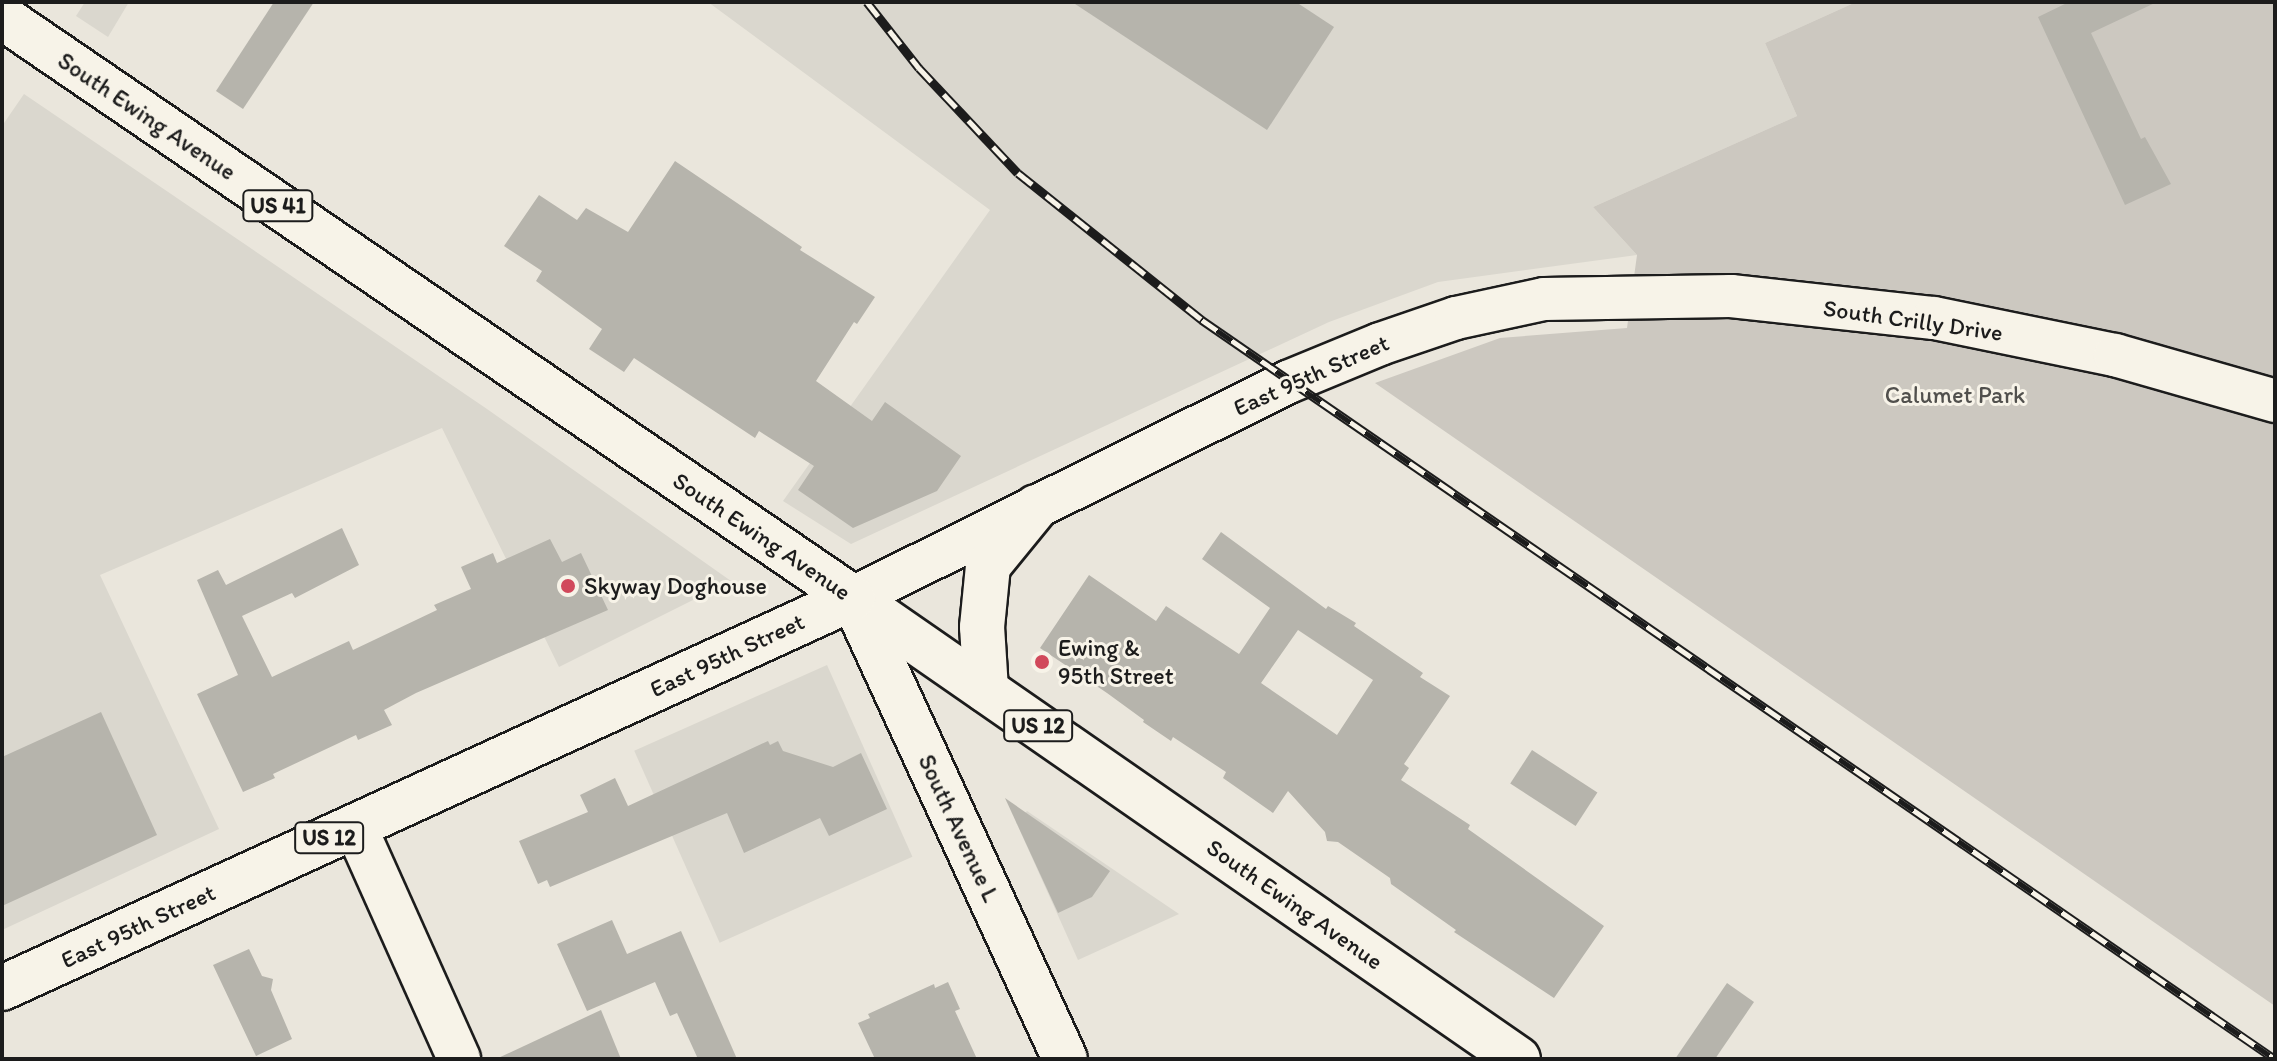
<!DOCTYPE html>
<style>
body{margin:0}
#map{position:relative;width:2277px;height:1061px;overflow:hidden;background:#eae6dc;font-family:Itim,sans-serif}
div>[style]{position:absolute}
.built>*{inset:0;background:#dad7ce;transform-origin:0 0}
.green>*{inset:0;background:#ccc8c0}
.building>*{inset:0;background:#b6b4ac;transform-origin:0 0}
.roads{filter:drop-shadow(2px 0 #1c1c1c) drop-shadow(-2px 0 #1c1c1c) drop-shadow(0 2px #1c1c1c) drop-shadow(0 -2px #1c1c1c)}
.minor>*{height:42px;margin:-21px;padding:0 21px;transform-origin:21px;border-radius:21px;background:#f7f3e8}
.tertiary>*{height:44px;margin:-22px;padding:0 22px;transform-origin:22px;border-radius:22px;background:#f7f3e8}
.primary>*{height:44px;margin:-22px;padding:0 22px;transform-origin:22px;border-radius:22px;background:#f7f3e8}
.rail>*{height:9px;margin-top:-4.5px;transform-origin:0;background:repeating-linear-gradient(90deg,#f7f3e8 0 18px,#1c1c1c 0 36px);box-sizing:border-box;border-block:2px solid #1c1c1c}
.dots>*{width:22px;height:22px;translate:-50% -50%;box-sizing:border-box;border:4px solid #f7f3e8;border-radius:50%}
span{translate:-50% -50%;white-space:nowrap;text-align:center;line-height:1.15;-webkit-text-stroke:6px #f7f3e8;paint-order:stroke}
.shield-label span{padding:2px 6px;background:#f7f3e8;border:2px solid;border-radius:6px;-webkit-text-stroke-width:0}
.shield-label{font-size:22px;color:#1c1c1c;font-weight:700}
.street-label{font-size:24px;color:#1c1c1c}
.park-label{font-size:24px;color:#51504d}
.poi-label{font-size:24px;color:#1c1c1c}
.left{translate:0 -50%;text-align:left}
.frame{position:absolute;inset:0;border:4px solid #1c1c1c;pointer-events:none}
</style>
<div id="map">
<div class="built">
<div style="clip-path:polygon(85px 2px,129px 2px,108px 37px,76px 16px)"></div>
<div style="clip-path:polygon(708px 2px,1856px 2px,1765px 43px,1797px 116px,1593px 207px,1637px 255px,1438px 282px,1329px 322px,851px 544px,783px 501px,990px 210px)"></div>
<div style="clip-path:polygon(24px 94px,487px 409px,731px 581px,559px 667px,442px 428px,100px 575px,219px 829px,2px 930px,2px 126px)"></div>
<div style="left:827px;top:665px;width:210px;height:211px;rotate:66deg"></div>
<div style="clip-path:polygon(1027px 811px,1179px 914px,1078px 960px,1016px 822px)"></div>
</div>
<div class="green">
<div style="clip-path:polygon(1856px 2px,2275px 2px,2275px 1006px,1375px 383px,1500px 338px,1627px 328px,1637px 255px,1593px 207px,1797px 116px,1765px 43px)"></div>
</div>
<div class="building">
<div style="clip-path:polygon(274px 2px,314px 2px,243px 109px,216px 91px)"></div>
<div style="clip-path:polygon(1072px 2px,1296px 2px,1334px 27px,1267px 130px)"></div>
<div style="clip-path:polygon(2069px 2px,2157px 2px,2091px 33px,2141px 139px,2145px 137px,2171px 184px,2125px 205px,2038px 17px)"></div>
<div style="clip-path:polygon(675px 161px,802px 247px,800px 250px,875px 297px,857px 324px,854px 322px,816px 381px,872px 421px,885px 402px,961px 456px,937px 491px,853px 528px,798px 490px,814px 466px,759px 431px,755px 438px,634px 358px,624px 372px,589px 349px,602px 329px,536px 281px,542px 271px,504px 246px,539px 195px,577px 220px,586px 208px,628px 232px)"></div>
<div style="clip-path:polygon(342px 528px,359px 565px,295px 598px,292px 593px,242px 616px,272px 677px,349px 641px,353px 650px,437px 610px,434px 605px,471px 589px,461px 567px,493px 553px,497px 563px,550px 539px,562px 562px,581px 553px,608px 610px,416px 693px,384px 710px,392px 725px,358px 740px,356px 735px,273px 774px,275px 778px,243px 792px,197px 694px,238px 675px,197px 580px,218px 570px,226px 585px)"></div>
<div style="clip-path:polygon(evenodd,1221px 532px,1326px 609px,1328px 606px,1356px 623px,1354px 626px,1423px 673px,1420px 677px,1450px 696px,1404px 764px,1409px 768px,1401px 780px,1470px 825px,1468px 829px,1604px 926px,1554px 998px,1454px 932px,1456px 930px,1391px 884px,1390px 878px,1338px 842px,1327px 841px,1325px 832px,1288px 791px,1273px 813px,1223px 778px,1226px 772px,1173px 737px,1171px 741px,1143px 722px,1144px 720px,1107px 693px,1040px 648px,1089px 575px,1156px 621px,1166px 606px,1239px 654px,1270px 608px,1202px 559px,1221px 532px,1298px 630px,1373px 680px,1337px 735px,1261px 683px,1298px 630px)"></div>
<div style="clip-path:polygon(101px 712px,157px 835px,2px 906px,2px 757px)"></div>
<div style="clip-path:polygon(768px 741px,770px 745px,778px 741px,783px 751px,833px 767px,861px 753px,887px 809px,829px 836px,820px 818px,744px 853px,727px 813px,550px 887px,547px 880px,538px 884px,519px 841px,588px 812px,580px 795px,615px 778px,628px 806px)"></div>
<div style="left:1532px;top:750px;width:78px;height:40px;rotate:33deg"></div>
<div style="clip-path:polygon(1005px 798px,1110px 871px,1092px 897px,1058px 913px)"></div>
<div style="clip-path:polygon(612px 920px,627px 954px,681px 931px,737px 1059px,698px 1059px,677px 1013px,670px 1016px,655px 982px,587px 1011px,557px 944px)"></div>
<div style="clip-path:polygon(249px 949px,262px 976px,273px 979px,271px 990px,292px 1039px,256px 1056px,213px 965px)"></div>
<div style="clip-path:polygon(948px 982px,960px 1009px,955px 1011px,977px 1059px,875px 1059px,858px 1023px,870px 1018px,868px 1014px,934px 984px,935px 988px)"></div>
<div style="clip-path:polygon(1727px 983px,1754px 1002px,1715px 1059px,1675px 1059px)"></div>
<div style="clip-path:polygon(601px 1010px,621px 1059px,496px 1059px)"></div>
</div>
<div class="roads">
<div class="minor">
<div style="left:853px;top:598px;width:486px;rotate:-26.4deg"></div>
<div style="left:1288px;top:382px;width:100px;rotate:-22.4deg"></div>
<div style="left:1380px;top:344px;width:80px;rotate:-18.9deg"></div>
<div style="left:1456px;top:318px;width:90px;rotate:-12.2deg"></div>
<div style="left:1544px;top:299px;width:187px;rotate:-0.9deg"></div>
<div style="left:1731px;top:296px;width:204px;rotate:6.2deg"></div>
<div style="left:1934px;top:318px;width:185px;rotate:11.6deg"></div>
<div style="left:2115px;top:355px;width:166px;rotate:16deg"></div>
<div style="left:355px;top:826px;width:255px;rotate:65.9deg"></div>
</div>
<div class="tertiary">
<div style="left:853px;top:598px;width:507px;rotate:65.3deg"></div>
</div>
<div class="primary">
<div style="left:2px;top:17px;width:1030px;rotate:34.32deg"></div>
<div style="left:853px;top:598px;width:809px;rotate:34.73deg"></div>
<div style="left:986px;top:690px;width:63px;rotate:-93.6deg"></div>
<div style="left:982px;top:627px;width:61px;rotate:-84.4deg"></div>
<div style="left:988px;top:566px;width:76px;rotate:-50.9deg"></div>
<div style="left:2px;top:988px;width:936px;rotate:-24.62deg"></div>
</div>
</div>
<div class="rail">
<div style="left:867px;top:2px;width:84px;rotate:51.8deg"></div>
<div style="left:919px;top:68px;width:144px;rotate:46.7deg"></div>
<div style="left:1018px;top:173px;width:236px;rotate:38.6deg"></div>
<div style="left:1202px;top:320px;width:1303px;rotate:34.56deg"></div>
</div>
<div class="dots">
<div style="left:568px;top:586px;background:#d1495b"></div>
<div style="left:1042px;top:662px;background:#d1495b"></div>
</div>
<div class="shield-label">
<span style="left:278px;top:206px">US 41</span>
<span style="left:1038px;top:726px">US 12</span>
<span style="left:329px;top:838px">US 12</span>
</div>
<div class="street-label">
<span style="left:147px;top:116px;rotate:34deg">South Ewing Avenue</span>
<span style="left:1913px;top:320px;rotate:8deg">South Crilly Drive</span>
<span style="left:1311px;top:375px;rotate:-24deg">East 95th Street</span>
<span style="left:762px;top:536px;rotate:34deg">South Ewing Avenue</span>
<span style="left:727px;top:655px;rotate:-25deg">East 95th Street</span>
<span style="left:959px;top:828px;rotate:65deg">South Avenue L</span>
<span style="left:1295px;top:904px;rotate:35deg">South Ewing Avenue</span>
<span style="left:138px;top:926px;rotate:-25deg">East 95th Street</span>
</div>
<div class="park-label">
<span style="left:1955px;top:395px">Calumet Park</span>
</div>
<div class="poi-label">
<span class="left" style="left:584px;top:586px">Skyway Doghouse</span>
<span class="left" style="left:1058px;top:662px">Ewing &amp;<br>95th Street</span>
</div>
<div class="frame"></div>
</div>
